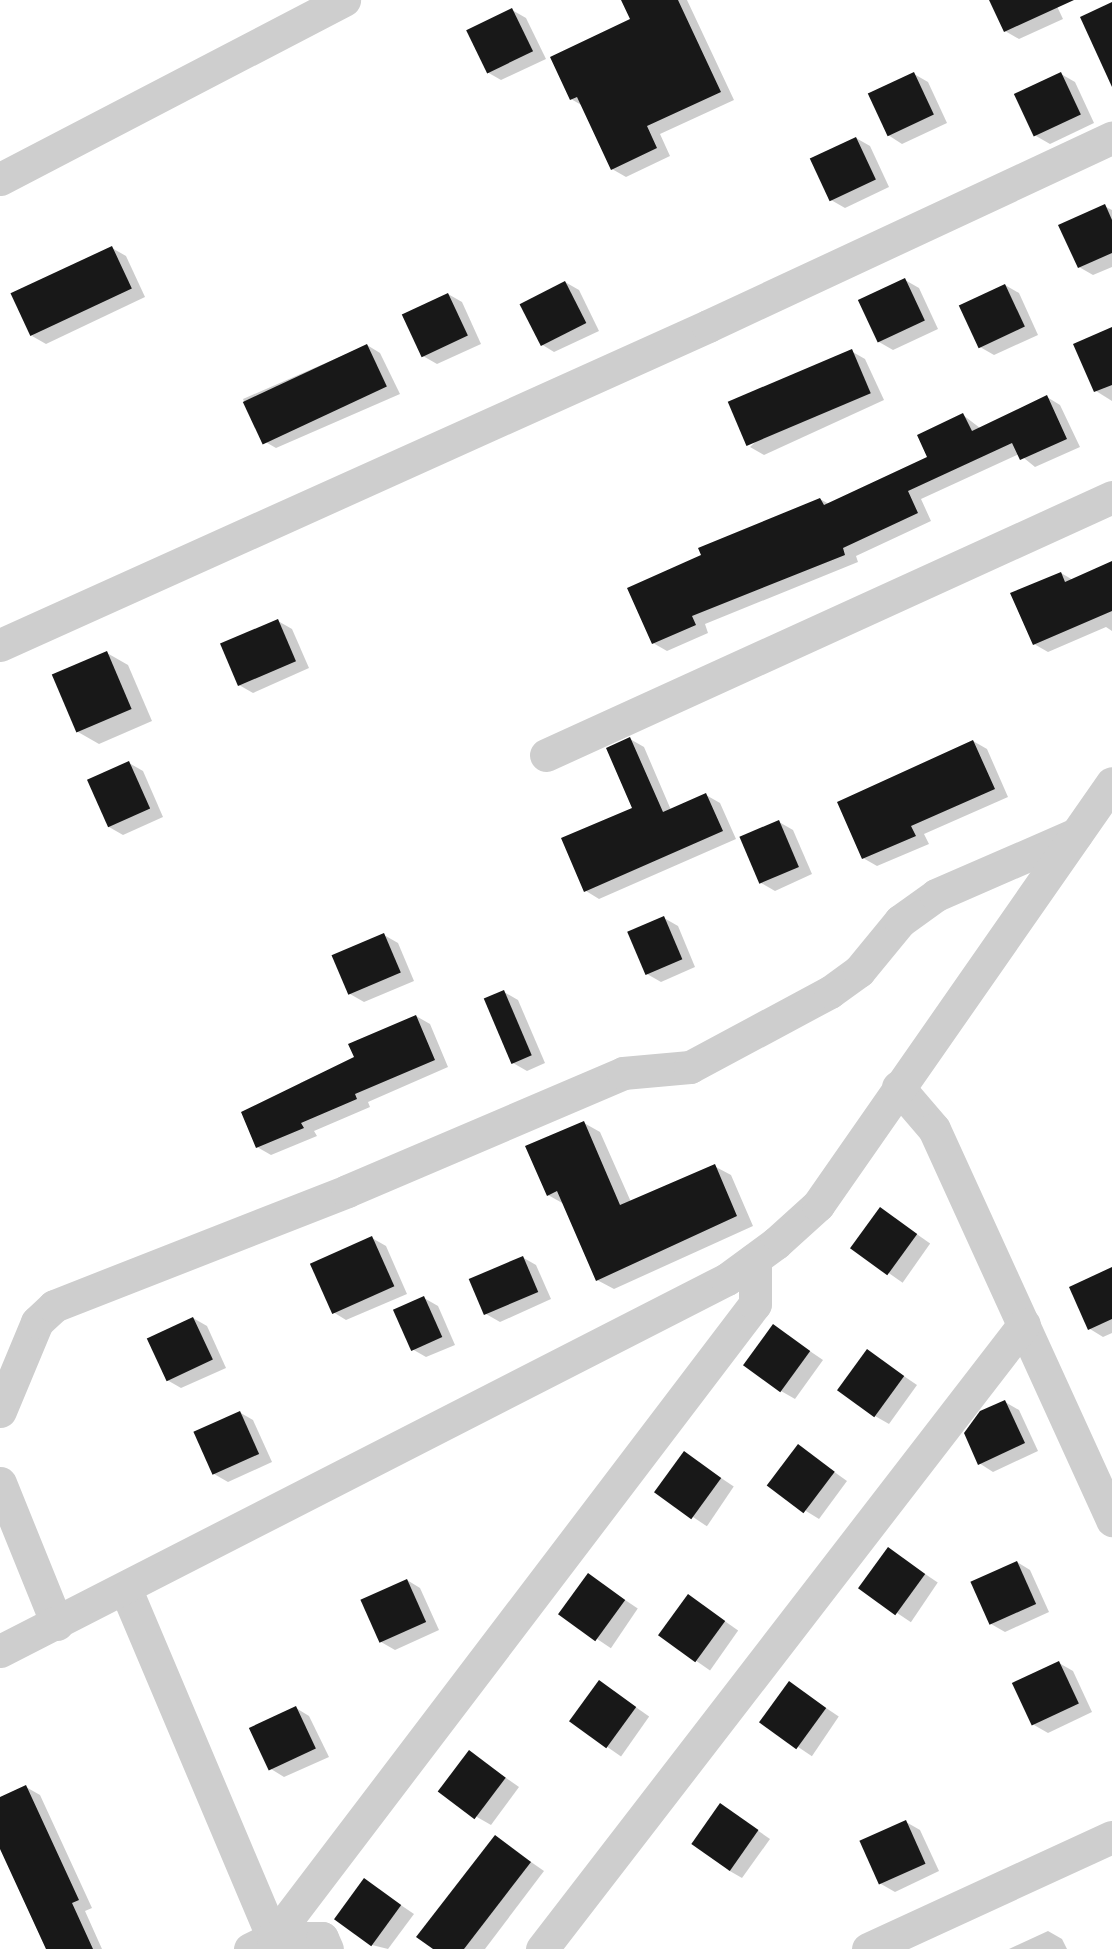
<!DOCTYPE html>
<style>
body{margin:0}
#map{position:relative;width:1112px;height:1949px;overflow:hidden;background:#fff;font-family:Inter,sans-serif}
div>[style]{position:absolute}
.shadow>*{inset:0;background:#0003;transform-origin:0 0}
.building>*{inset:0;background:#181818;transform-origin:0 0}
.minor>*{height:33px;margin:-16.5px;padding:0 16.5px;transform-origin:16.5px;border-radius:16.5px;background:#cecece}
span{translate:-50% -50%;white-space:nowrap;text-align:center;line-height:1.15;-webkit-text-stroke:6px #fff;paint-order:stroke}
</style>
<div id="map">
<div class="shadow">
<div style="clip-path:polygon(637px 0,687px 0,734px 100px,660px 134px,670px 156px,626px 177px,612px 169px,583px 106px,571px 99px,632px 20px)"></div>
<div style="clip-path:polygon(990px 0,1054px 0,1063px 19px,1019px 39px,1005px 31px)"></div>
<div style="clip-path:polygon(512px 10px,526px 18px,546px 59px,501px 80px,487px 72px)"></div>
<div style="clip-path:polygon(914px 74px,928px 82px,947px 123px,902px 144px,888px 135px)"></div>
<div style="clip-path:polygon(1061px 74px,1075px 82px,1094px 123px,1050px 144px,1036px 136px)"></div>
<div style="clip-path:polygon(856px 138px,870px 146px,889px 187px,845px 208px,831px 200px)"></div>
<div style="clip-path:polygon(1104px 206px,1112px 210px,1112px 267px,1093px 275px,1079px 267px,1060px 226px)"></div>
<div style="clip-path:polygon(112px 248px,126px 256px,145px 297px,46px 344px,32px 336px)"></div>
<div style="clip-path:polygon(905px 280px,919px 288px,938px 329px,893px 350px,879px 342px)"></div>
<div style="clip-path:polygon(565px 282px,579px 290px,599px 331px,554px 352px,541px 344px)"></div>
<div style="clip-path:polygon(1005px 285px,1019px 293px,1038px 335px,994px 355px,980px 347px)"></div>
<div style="clip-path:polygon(448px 294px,462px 302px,481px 344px,437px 364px,423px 356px)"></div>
<div style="clip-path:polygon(1112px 329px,1112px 401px,1096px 391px,1075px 345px)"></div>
<div style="clip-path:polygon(367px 345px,380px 353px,400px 394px,276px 448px,262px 440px,243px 399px)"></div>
<div style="clip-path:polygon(851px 351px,865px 359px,884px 400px,764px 455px,750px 447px)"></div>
<div style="clip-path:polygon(1047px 397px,1060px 405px,1080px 447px,1035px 467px,1019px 454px,921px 499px,931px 521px,856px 556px,858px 562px,705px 624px,708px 633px,667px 651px,653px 643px,703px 556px,820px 499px,829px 504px,929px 457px,963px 415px,980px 428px)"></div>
<div style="clip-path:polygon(1112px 563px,1112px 631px,1106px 627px,1048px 652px,1034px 644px,1061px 573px,1073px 580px)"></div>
<div style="clip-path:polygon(278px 621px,292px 629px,309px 668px,253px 693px,239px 685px)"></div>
<div style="clip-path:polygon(107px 653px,128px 665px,152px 721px,99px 744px,78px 732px)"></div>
<div style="clip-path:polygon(630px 739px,644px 747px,671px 810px,706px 795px,720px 803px,736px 839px,599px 899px,586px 891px,633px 809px)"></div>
<div style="clip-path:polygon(973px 741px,987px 749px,1008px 797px,924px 834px,929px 844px,877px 866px,863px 858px)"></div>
<div style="clip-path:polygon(129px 763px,143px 771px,163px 817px,123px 835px,109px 827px)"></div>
<div style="clip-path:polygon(779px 822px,793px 830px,812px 874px,775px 891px,761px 883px)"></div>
<div style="clip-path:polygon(664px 918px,678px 926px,695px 967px,661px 982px,647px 974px)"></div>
<div style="clip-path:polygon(384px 935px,398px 943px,414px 981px,364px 1002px,350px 994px)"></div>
<div style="clip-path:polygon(504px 992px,518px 1000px,545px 1063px,527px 1071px,513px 1063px)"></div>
<div style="clip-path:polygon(416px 1016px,430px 1024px,448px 1067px,368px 1102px,370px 1107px,314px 1131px,317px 1136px,271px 1155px,257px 1147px,302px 1087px,300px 1083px,356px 1058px)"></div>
<div style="clip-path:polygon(584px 1123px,600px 1132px,631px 1202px,714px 1166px,731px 1175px,753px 1226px,614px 1289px,597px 1280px,564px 1204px,548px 1195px)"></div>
<div style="left:881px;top:1209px;width:60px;height:48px;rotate:35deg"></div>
<div style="clip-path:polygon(372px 1238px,386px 1246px,407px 1294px,346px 1320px,333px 1312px)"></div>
<div style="clip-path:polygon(522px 1257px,536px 1265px,551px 1299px,500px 1322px,486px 1314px)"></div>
<div style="clip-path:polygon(1112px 1269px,1112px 1333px,1103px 1337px,1090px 1329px,1071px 1288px)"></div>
<div style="clip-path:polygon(424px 1298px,438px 1306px,455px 1345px,426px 1357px,412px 1349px)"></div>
<div style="clip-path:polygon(193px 1318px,207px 1326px,226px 1368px,181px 1388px,167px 1380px)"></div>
<div style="clip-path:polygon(773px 1326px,823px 1360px,795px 1399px,781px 1391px)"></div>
<div style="clip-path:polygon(867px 1351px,917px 1385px,889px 1424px,875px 1416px)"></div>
<div style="clip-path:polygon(1005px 1402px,1019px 1410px,1038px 1451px,993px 1472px,979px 1463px)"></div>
<div style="clip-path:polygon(239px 1412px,253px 1420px,272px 1462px,228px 1482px,214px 1474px)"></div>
<div style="clip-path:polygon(798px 1446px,847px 1481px,819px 1519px,806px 1511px)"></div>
<div style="left:684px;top:1453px;width:60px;height:48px;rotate:34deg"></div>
<div style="left:888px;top:1549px;width:60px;height:48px;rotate:34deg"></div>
<div style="clip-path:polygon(1017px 1562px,1030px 1570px,1049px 1612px,1005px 1632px,991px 1624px)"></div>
<div style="left:588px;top:1575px;width:60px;height:48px;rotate:34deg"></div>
<div style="clip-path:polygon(407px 1580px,420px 1588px,439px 1630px,395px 1650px,381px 1642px)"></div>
<div style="left:689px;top:1596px;width:60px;height:49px;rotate:35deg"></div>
<div style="clip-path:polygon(1059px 1663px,1073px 1671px,1092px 1712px,1048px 1733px,1034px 1725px)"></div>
<div style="left:600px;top:1682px;width:60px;height:49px;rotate:35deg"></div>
<div style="left:789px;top:1683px;width:60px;height:48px;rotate:34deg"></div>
<div style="clip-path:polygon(296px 1708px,309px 1716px,329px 1757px,284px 1777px,271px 1769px,251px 1728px)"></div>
<div style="clip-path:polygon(469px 1752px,519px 1787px,491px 1825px,477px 1817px)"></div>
<div style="clip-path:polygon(26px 1787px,40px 1795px,92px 1908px,85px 1911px,102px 1949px,46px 1949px,0 1847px,0 1799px)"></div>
<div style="clip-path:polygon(721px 1805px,770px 1839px,742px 1878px,728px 1870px)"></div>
<div style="clip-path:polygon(906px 1822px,920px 1830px,939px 1871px,895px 1892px,881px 1884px)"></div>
<div style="clip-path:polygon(495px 1837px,544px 1871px,485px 1949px,435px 1949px)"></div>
<div style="clip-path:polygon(364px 1880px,414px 1914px,388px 1949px,372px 1945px)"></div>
<div style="clip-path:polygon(1048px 1931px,1062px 1939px,1067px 1949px,1009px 1949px)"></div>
</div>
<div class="building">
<div style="clip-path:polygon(621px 0,678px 0,721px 92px,647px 126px,657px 148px,611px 170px,577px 97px,570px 100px,550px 57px,630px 19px)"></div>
<div style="clip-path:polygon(989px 0,1074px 0,1004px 32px)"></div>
<div style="clip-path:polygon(1112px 2px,1112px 87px,1080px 17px)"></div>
<div style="left:512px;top:8px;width:48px;height:51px;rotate:64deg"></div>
<div style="left:914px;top:72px;width:47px;height:51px;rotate:65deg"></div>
<div style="left:1061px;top:72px;width:47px;height:52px;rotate:65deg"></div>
<div style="left:856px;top:137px;width:47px;height:51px;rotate:65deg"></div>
<div style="clip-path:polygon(1105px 204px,1112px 220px,1112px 253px,1078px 268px,1058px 225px)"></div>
<div style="left:112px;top:246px;width:47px;height:112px;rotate:65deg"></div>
<div style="left:905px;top:278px;width:47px;height:52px;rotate:65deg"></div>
<div style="left:565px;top:281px;width:47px;height:51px;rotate:63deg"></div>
<div style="left:1005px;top:284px;width:47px;height:51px;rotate:65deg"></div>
<div style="left:448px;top:293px;width:47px;height:51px;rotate:65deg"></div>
<div style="clip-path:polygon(1112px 327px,1112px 385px,1094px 392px,1073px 344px)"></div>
<div style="left:367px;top:344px;width:47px;height:137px;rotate:65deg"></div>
<div style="left:852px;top:349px;width:48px;height:135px;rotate:67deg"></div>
<div style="clip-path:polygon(1047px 395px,1067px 439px,1020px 460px,1012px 443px,908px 491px,918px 513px,843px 548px,845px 555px,692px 616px,696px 625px,652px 644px,627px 588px,701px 555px,698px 548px,820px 498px,824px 505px,927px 457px,917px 435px,963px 413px,972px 431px)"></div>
<div style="clip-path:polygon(1112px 561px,1112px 611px,1033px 645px,1010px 593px,1061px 572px,1065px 582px)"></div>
<div style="left:278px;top:619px;width:46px;height:63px;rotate:67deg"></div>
<div style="left:107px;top:651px;width:63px;height:60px;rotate:67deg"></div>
<div style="clip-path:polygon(630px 737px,663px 812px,706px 793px,723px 831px,584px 892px,561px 838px,632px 808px,606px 748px)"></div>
<div style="clip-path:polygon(973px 740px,995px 789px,911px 826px,916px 836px,862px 859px,837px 802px)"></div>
<div style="left:129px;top:761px;width:52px;height:46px;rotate:66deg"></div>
<div style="left:779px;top:820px;width:51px;height:43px;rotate:67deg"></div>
<div style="left:664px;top:916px;width:47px;height:40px;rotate:67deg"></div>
<div style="left:384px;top:933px;width:43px;height:57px;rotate:67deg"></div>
<div style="left:504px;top:990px;width:71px;height:22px;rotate:67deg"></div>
<div style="clip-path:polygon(416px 1015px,435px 1060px,355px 1094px,357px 1099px,301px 1123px,304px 1128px,256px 1148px,241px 1112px,354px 1057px,348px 1044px)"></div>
<div style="clip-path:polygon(584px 1121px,620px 1205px,715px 1164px,737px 1216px,596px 1281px,557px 1191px,547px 1196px,525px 1146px)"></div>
<div style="left:880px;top:1207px;width:46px;height:51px;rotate:36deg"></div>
<div style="left:372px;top:1236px;width:55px;height:68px;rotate:66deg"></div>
<div style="left:523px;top:1256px;width:39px;height:59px;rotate:67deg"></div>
<div style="clip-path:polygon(1112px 1267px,1112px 1319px,1088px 1330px,1069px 1287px)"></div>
<div style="left:424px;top:1296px;width:45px;height:34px;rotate:66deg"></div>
<div style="left:193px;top:1317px;width:47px;height:51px;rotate:65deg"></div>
<div style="left:773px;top:1324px;width:46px;height:51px;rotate:36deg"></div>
<div style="left:867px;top:1349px;width:46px;height:51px;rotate:36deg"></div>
<div style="clip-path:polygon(1005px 1400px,1025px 1443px,978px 1465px,964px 1433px,980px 1411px)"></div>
<div style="left:240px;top:1411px;width:47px;height:51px;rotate:66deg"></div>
<div style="left:798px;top:1444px;width:46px;height:52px;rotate:37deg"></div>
<div style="left:684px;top:1451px;width:46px;height:51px;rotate:36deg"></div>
<div style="left:888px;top:1547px;width:46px;height:51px;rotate:36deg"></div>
<div style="left:1017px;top:1561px;width:47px;height:51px;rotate:66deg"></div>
<div style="left:588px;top:1573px;width:46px;height:51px;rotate:36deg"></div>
<div style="left:407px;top:1579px;width:47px;height:51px;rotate:66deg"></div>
<div style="left:688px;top:1594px;width:46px;height:51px;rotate:36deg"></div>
<div style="left:1059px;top:1661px;width:47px;height:52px;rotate:65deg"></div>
<div style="left:599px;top:1680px;width:46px;height:51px;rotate:36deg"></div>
<div style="left:789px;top:1681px;width:46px;height:51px;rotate:36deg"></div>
<div style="left:296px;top:1706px;width:47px;height:52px;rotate:65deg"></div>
<div style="left:469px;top:1750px;width:46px;height:52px;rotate:37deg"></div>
<div style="clip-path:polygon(26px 1785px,79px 1900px,72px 1903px,93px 1949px,46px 1949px,0 1849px,0 1797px)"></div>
<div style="left:720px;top:1803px;width:47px;height:50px;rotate:35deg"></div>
<div style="left:906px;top:1820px;width:48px;height:51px;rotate:66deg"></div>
<div style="clip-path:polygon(495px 1835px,531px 1862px,464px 1949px,433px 1949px,416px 1937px)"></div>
<div style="left:364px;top:1878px;width:46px;height:51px;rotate:36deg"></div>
</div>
<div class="minor">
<div style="left:0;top:179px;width:388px;rotate:-27.5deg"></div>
<div style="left:0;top:645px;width:777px;rotate:-24.25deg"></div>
<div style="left:708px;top:326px;width:446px;rotate:-25deg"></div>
<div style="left:546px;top:755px;width:622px;rotate:-24.5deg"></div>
<div style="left:898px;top:1087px;width:55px;rotate:49.4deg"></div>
<div style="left:934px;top:1129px;width:430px;rotate:65.5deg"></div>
<div style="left:0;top:1411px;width:96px;rotate:-67.4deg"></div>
<div style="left:37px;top:1322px;width:23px;rotate:-43deg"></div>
<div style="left:54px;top:1306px;width:315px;rotate:-21.4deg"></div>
<div style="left:347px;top:1191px;width:300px;rotate:-23.1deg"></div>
<div style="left:623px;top:1073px;width:67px;rotate:-5.1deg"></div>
<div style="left:690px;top:1067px;width:159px;rotate:-28.2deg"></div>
<div style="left:830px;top:992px;width:36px;rotate:-36deg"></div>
<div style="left:859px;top:971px;width:65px;rotate:-50.6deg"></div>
<div style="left:900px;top:921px;width:44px;rotate:-35.8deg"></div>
<div style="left:936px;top:895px;width:153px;rotate:-23.5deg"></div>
<div style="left:0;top:1483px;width:152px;rotate:68deg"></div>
<div style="left:126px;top:1590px;width:390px;rotate:67.1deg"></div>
<div style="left:0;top:1651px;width:817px;rotate:-27.1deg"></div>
<div style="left:727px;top:1279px;width:61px;rotate:-36.3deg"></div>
<div style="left:776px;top:1243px;width:57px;rotate:-42.1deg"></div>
<div style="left:818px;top:1205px;width:514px;rotate:-55.14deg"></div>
<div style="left:273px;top:1938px;width:796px;rotate:-52.76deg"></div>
<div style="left:755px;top:1304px;width:45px;rotate:-90deg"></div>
<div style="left:250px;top:1949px;width:25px;rotate:-26deg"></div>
<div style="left:273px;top:1938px;width:49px"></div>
<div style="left:322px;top:1938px;width:12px;rotate:66deg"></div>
<div style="left:542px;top:1949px;width:789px;rotate:-52.36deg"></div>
<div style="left:868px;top:1949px;width:268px;rotate:-24.7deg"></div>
</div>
</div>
